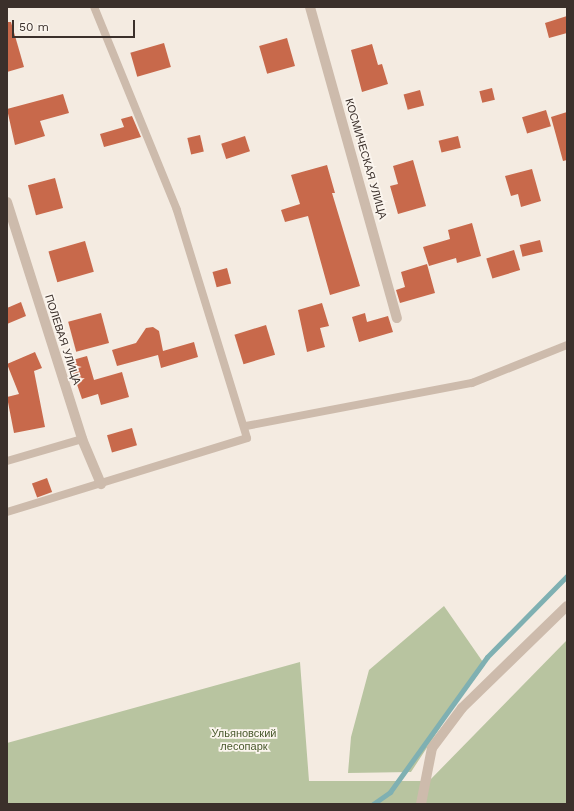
<!DOCTYPE html>
<meta charset="utf-8">
<style>
body{margin:0}
#map{position:relative;width:574px;height:811px;overflow:hidden;background:#f4ebe1;font-family:"Work Sans",sans-serif}
div>[style]{position:absolute}
.green>*{inset:0;background:#b8c4a0}
.stream>*{height:5px;margin:-2.5px;padding:0 2.5px;transform-origin:2.5px;border-radius:2.5px;background:#7fb0b2}
.building>*{inset:0;background:#c8694b;transform-origin:0 0}
.service>*{height:8px;margin:-4px;padding:0 4px;transform-origin:4px;border-radius:4px;background:#cdbbac}
.minor>*{height:10px;margin:-5px;padding:0 5px;transform-origin:5px;border-radius:5px;background:#cdbbac}
.tertiary>*{height:10px;margin:-5px;padding:0 5px;transform-origin:5px;border-radius:5px;background:#cdbbac}
span{translate:-50% -50%;white-space:nowrap;text-align:center;line-height:1.15;-webkit-text-stroke:3.5px #fbf5ee;paint-order:stroke}
.street-label{font-size:11px;color:#3b302b}
.park-label{font-size:11px;color:#4a5a2e}
.frame{position:absolute;inset:0;border:8px solid #3b302b;pointer-events:none}
.scale{position:absolute;left:12px;top:20px;width:123px;height:18px;box-sizing:border-box;border:2px solid #3b302b;border-top:0;padding-left:5px;font-size:12px;line-height:14px;white-space:nowrap;color:#3b302b;-webkit-text-stroke:3px #fbf5ee;paint-order:stroke}
</style>
<div id="map">
<div class="green">
<div style="clip-path:polygon(444px 606px,485px 665px,451px 711px,411px 772px,348px 773px,351px 737px,369px 670px)"></div>
<div style="clip-path:polygon(567px 640px,567px 804px,7px 804px,7px 743px,300px 662px,309px 781px,429px 781px)"></div>
</div>
<div class="stream">
<div style="left:373px;top:804px;width:21px;rotate:-35deg"></div>
<div style="left:390px;top:792px;width:166px;rotate:-54.3deg"></div>
<div style="left:487px;top:657px;width:114px;rotate:-45.4deg"></div>
</div>
<div class="building">
<div style="clip-path:polygon(567px 16px,567px 33px,549px 38px,545px 23px)"></div>
<div style="clip-path:polygon(7px 22px,11px 22px,24px 67px,7px 72px)"></div>
<div style="left:287px;top:38px;width:29px;height:29px;rotate:74deg"></div>
<div style="left:164px;top:43px;width:25px;height:35px;rotate:74deg"></div>
<div style="clip-path:polygon(372px 44px,378px 65px,382px 64px,388px 84px,362px 92px,351px 50px)"></div>
<div style="left:492px;top:88px;width:12px;height:13px;rotate:76deg"></div>
<div style="left:420px;top:90px;width:16px;height:17px;rotate:75deg"></div>
<div style="clip-path:polygon(63px 94px,69px 113px,40px 121px,45px 136px,15px 145px,7px 109px)"></div>
<div style="left:546px;top:110px;width:17px;height:25px;rotate:73deg"></div>
<div style="clip-path:polygon(567px 112px,567px 160px,563px 161px,551px 117px)"></div>
<div style="clip-path:polygon(132px 116px,141px 137px,104px 147px,100px 134px,124px 127px,121px 119px)"></div>
<div style="left:200px;top:135px;width:17px;height:13px;rotate:77deg"></div>
<div style="left:245px;top:136px;width:16px;height:25px;rotate:72deg"></div>
<div style="left:458px;top:136px;width:12px;height:20px;rotate:76deg"></div>
<div style="clip-path:polygon(413px 160px,426px 206px,398px 214px,390px 186px,398px 184px,393px 166px)"></div>
<div style="clip-path:polygon(327px 165px,335px 193px,332px 193px,360px 286px,330px 295px,308px 216px,285px 222px,281px 210px,300px 204px,291px 175px)"></div>
<div style="clip-path:polygon(532px 169px,541px 201px,521px 207px,518px 194px,511px 196px,505px 176px)"></div>
<div style="left:55px;top:178px;width:31px;height:28px;rotate:75deg"></div>
<div style="clip-path:polygon(472px 223px,481px 256px,457px 263px,456px 258px,429px 266px,423px 247px,450px 239px,448px 230px)"></div>
<div style="left:540px;top:240px;width:12px;height:21px;rotate:76deg"></div>
<div style="left:85px;top:241px;width:32px;height:38px;rotate:74deg"></div>
<div style="left:514px;top:250px;width:21px;height:29px;rotate:73deg"></div>
<div style="clip-path:polygon(427px 264px,435px 293px,400px 303px,396px 290px,405px 287px,401px 272px)"></div>
<div style="left:227px;top:268px;width:16px;height:15px;rotate:75deg"></div>
<div style="clip-path:polygon(21px 302px,26px 316px,7px 324px,7px 308px)"></div>
<div style="clip-path:polygon(322px 303px,329px 326px,320px 328px,325px 347px,307px 352px,298px 310px)"></div>
<div style="left:101px;top:313px;width:31px;height:34px;rotate:75deg"></div>
<div style="clip-path:polygon(365px 313px,367px 322px,388px 316px,393px 332px,359px 342px,352px 317px)"></div>
<div style="left:266px;top:325px;width:31px;height:33px;rotate:73deg"></div>
<div style="clip-path:polygon(153px 327px,159px 331px,163px 351px,194px 342px,198px 357px,161px 368px,158px 355px,117px 366px,112px 350px,136px 343px,146px 328px)"></div>
<div style="clip-path:polygon(35px 352px,42px 368px,34px 371px,45px 427px,14px 433px,7px 397px,19px 394px,7px 364px)"></div>
<div style="clip-path:polygon(87px 356px,94px 380px,122px 372px,129px 397px,101px 405px,98px 394px,82px 399px,69px 361px)"></div>
<div style="left:132px;top:428px;width:18px;height:26px;rotate:74deg"></div>
<div style="left:47px;top:478px;width:15px;height:16px;rotate:70deg"></div>
</div>
<div class="service">
<div style="left:246px;top:426px;width:230px;rotate:-10.8deg"></div>
<div style="left:472px;top:383px;width:102px;rotate:-21.8deg"></div>
<div style="left:7px;top:461px;width:78px;rotate:-16.3deg"></div>
<div style="left:7px;top:512px;width:251px;rotate:-17.1deg"></div>
<div style="left:247px;top:438px;width:239px;rotate:-107.1deg"></div>
<div style="left:177px;top:210px;width:219px;rotate:-112.2deg"></div>
</div>
<div class="minor">
<div style="left:310px;top:7px;width:323px;rotate:74.4deg"></div>
<div style="left:7px;top:202px;width:249px;rotate:72.4deg"></div>
<div style="left:82px;top:439px;width:49px;rotate:67.1deg"></div>
</div>
<div class="tertiary">
<div style="left:421px;top:804px;width:57px;rotate:-78.9deg"></div>
<div style="left:432px;top:748px;width:50px;rotate:-53.1deg"></div>
<div style="left:462px;top:708px;width:146px;rotate:-44.2deg"></div>
</div>
<div class="street-label">
<span style="left:365px;top:159px;rotate:74deg">КОСМИЧЕСКАЯ УЛИЦА</span>
<span style="left:62px;top:340px;rotate:72deg">ПОЛЕВАЯ УЛИЦА</span>
</div>
<div class="park-label">
<span style="left:244px;top:741px">Ульяновский<br>лесопарк</span>
</div>
<div class="frame"></div>
<div class="scale">50 m</div>
</div>
